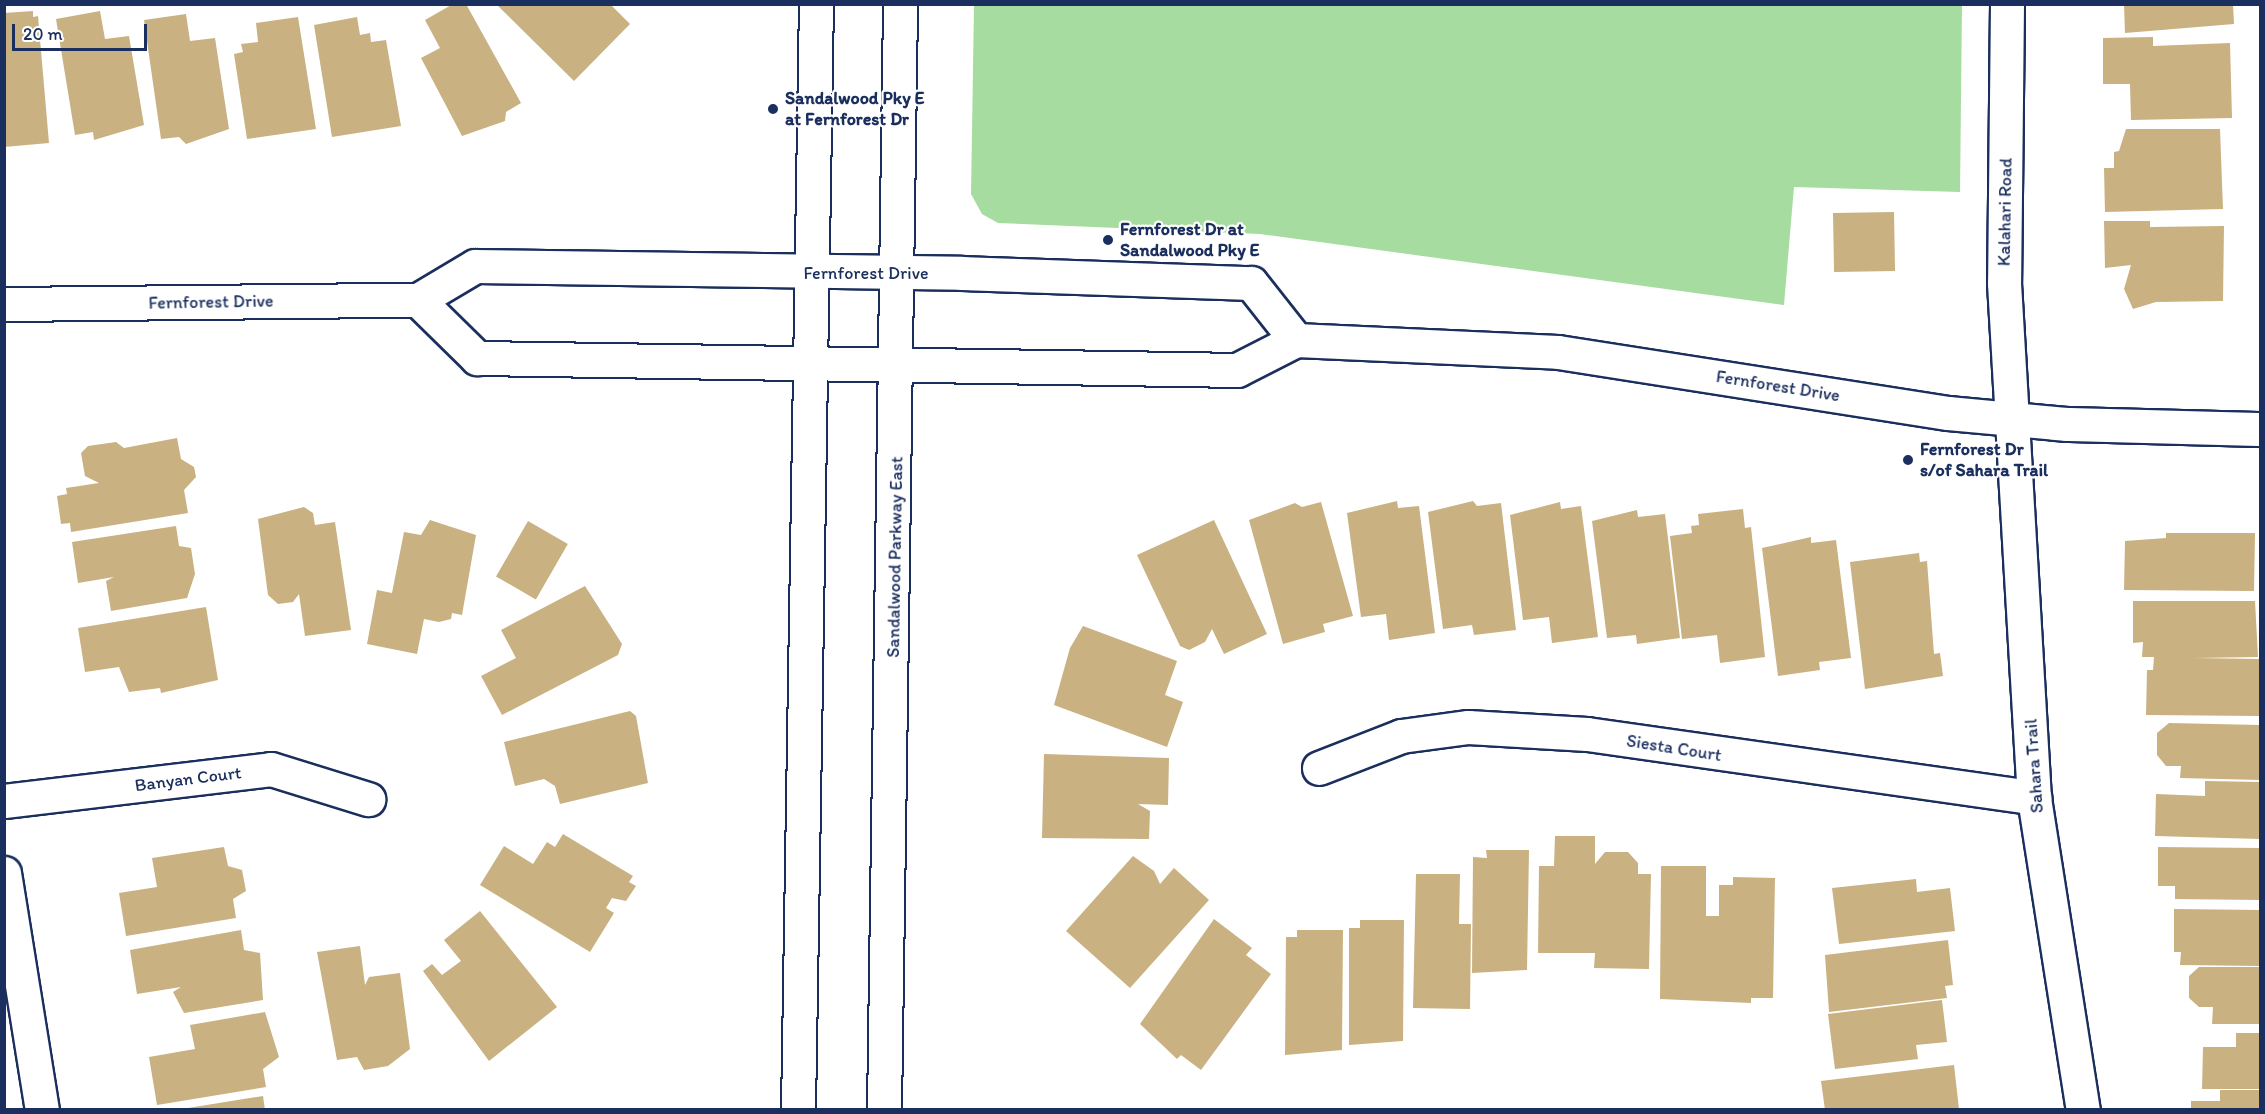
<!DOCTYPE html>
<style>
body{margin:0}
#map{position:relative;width:2265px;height:1114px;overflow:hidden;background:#fff;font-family:Itim,sans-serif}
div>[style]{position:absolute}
.green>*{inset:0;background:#a6dc9f}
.building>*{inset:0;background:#c9b181;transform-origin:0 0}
.roads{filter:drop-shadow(2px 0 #1b2f5e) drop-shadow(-2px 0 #1b2f5e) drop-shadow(0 2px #1b2f5e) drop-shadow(0 -2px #1b2f5e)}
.street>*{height:33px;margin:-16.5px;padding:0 16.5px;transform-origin:16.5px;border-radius:16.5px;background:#fff}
.secondary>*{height:33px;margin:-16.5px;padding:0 16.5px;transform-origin:16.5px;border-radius:16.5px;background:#fff}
.dots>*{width:16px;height:16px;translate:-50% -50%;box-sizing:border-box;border:3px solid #fff;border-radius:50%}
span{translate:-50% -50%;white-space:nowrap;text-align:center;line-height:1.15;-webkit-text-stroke:4.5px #fff;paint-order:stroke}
.poi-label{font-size:18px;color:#1b2f5e;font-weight:700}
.left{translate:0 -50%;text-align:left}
.street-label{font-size:18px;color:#1b2f5e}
.frame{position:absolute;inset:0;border:6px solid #1b2f5e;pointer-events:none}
.scale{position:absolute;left:12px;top:24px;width:135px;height:27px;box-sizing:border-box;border:3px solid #1b2f5e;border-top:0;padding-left:8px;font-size:18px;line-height:21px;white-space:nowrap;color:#1b2f5e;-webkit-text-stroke:4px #fff;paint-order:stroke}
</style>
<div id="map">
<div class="green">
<div style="clip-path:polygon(974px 5px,1962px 5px,1960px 192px,1794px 187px,1784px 305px,1260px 234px,998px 223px,982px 214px,971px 194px)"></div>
</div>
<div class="building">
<div style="clip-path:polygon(453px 4px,466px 4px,521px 103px,506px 112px,505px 121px,462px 136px,421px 58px,440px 48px,425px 20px)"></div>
<div style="clip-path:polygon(496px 4px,610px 4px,630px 24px,574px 81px)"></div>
<div style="clip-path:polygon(2124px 4px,2233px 4px,2234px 24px,2125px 33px)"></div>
<div style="clip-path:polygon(33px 11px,33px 17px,38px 16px,49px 143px,4px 147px,4px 13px)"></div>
<div style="clip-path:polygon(100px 11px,105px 39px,129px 36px,144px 125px,94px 140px,93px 132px,75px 135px,56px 19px)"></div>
<div style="clip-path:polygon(186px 14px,190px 41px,215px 38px,229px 129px,186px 144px,179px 137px,161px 139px,144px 20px)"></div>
<div style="clip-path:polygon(298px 17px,316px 129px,247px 139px,234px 54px,243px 52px,241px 44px,258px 42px,256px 23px)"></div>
<div style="clip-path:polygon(357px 17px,360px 35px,370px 33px,371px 42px,386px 40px,401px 126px,332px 137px,314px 25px)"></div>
<div style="clip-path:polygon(2153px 37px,2153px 46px,2230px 43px,2232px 118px,2131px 120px,2130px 84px,2103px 84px,2103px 38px)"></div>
<div style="clip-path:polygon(2126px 129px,2220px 129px,2223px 209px,2105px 212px,2104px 168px,2114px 168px,2114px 152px,2119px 151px)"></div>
<div style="left:1894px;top:212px;width:59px;height:61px;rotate:89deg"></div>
<div style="clip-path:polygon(2104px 221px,2150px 221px,2150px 227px,2224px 226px,2223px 301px,2156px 302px,2133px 309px,2124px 289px,2131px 265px,2105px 268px)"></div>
<div style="clip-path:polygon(177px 438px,181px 459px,194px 467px,196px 477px,184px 490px,188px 513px,71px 532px,70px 523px,61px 524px,57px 496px,67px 494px,66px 488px,99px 483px,85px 476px,81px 453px,88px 446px,116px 442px,124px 448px)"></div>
<div style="clip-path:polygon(1397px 501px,1398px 508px,1419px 506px,1435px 633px,1389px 640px,1386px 614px,1361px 617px,1347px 513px)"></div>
<div style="clip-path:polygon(1473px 501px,1477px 506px,1501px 503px,1516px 630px,1474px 635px,1472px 625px,1443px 629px,1428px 512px)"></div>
<div style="clip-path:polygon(1321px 502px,1353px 616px,1323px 624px,1325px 632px,1283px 644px,1249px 520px,1295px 503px,1302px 507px)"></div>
<div style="clip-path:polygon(1560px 502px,1561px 509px,1581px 506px,1598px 637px,1552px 643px,1549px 617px,1523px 620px,1510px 515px)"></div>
<div style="clip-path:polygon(304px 507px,313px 513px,315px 525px,335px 522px,351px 630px,305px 636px,299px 594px,293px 602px,278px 604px,268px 595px,258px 519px)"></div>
<div style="clip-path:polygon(1743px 509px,1745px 528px,1751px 527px,1765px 657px,1720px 663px,1717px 635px,1682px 639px,1670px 536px,1692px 533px,1691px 526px,1699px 525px,1698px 514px)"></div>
<div style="clip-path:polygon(1637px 510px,1638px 517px,1665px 514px,1680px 638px,1637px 644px,1636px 635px,1607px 638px,1592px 521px)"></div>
<div style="clip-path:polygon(430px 520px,476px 535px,462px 615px,452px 613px,451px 619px,439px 622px,424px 619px,417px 654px,367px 644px,377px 590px,392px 593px,404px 532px,421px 535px)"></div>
<div style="clip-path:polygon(1214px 520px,1267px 634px,1224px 654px,1212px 629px,1205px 642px,1189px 650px,1180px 646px,1137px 555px)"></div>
<div style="left:528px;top:521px;width:46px;height:64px;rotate:30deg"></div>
<div style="clip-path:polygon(176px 526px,179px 546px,191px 548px,195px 574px,187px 598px,111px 611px,106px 581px,114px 577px,78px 583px,72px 542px)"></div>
<div style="clip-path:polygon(2166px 533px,2255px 533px,2254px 591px,2124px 590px,2125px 541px,2166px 538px)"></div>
<div style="clip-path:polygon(1811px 537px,1811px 543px,1836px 540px,1851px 658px,1819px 662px,1820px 670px,1778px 676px,1762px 548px)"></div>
<div style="clip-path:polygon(1919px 553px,1920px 562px,1927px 561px,1934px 654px,1940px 653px,1943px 676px,1865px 689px,1850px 562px)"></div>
<div style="clip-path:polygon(585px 586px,622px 644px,618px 655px,502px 715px,481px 676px,516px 658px,501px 630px)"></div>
<div style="clip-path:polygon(2133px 601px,2255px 601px,2258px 657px,2194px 658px,2260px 659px,2260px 716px,2146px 715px,2147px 670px,2153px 670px,2154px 657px,2142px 657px,2143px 642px,2133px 643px)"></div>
<div style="clip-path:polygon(206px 607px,218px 680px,161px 693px,160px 688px,129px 692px,119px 667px,85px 672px,78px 628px)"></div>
<div style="clip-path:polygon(1083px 626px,1177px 661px,1165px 695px,1183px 702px,1167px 747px,1054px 705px,1070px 648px)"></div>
<div style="clip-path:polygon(630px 711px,636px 716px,648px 783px,560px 804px,555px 786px,544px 779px,515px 786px,504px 742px)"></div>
<div style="clip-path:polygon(2169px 723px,2260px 725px,2260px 780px,2180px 778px,2181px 766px,2166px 766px,2157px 755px,2157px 733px)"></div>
<div style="clip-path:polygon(1044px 754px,1169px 758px,1168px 805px,1138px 804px,1150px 811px,1149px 839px,1042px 838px)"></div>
<div style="clip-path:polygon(2205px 781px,2260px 782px,2260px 839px,2155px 836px,2156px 794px,2205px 796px)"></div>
<div style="clip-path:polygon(563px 834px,633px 876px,629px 882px,636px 886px,626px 901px,612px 898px,606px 908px,614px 913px,590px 952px,480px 885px,504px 846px,533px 864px,547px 842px,555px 847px)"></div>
<div style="clip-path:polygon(1555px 836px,1595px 836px,1595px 864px,1605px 852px,1628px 852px,1638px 863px,1638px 874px,1651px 874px,1649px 969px,1594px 968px,1595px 953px,1538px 953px,1539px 866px,1554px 866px)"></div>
<div style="clip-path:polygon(224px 847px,228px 866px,242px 870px,246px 891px,233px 899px,236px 918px,126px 936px,119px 893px,157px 887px,152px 858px)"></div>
<div style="clip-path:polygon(2158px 847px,2260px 848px,2260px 900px,2175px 899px,2175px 886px,2158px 886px)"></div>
<div style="clip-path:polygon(1486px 850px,1529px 850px,1527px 970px,1472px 973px,1473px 857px,1487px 858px)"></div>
<div style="clip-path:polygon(1133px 856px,1154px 871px,1160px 884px,1174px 868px,1209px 900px,1130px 988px,1066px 931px)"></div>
<div style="clip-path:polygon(1661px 866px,1706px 866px,1706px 916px,1719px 916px,1719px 885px,1733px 885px,1733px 877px,1775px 878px,1773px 998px,1751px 998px,1751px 1003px,1660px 999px)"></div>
<div style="clip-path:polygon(1416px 874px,1460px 874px,1459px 924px,1471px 924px,1470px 1009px,1413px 1008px)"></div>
<div style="clip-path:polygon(1916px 879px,1917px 892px,1950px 888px,1955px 931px,1839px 944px,1832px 888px)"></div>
<div style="clip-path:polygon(2174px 909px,2260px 910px,2260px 966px,2180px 965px,2181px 952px,2174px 952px)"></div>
<div style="clip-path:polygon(480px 911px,557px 1007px,489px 1061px,423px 971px,432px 964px,442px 975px,461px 961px,444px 940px)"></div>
<div style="clip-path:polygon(1214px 919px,1252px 948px,1246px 955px,1271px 974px,1201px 1070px,1181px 1055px,1177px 1059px,1140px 1024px)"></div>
<div style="clip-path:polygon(1360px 920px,1404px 920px,1403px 1041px,1349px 1045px,1349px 928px,1360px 928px)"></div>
<div style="clip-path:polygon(241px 930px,244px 950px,260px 953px,263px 1000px,184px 1013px,173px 992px,181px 987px,137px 994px,130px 950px)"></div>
<div style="clip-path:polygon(1297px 930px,1343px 930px,1342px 1050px,1285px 1055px,1286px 937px,1297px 937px)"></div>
<div style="clip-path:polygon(1948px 940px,1953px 985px,1945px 986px,1947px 998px,1829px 1012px,1825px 955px)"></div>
<div style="clip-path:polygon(360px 946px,365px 985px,369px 977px,400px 973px,410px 1049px,388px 1066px,364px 1070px,357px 1057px,337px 1060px,317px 952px)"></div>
<div style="clip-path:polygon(2199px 967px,2260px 967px,2260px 1024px,2212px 1024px,2213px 1007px,2199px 1007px,2189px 998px,2189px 976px)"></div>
<div style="clip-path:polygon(1942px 1000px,1947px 1042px,1916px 1045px,1918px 1059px,1835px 1069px,1828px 1014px)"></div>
<div style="clip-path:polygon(265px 1012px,279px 1057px,263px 1069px,266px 1087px,157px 1105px,149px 1057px,195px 1049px,190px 1025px)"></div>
<div style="clip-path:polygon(2236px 1033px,2260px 1033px,2260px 1089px,2202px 1089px,2203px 1047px,2236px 1047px)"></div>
<div style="clip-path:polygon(1954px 1065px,1959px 1109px,1825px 1110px,1821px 1081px)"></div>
<div style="clip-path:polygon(2220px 1090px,2260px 1090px,2260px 1110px,2191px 1110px,2191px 1101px,2220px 1101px)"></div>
<div style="clip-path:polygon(263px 1096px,265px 1110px,188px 1110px,188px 1108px)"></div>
</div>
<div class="roads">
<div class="street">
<div style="left:2007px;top:4px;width:279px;rotate:90.6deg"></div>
<div style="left:2004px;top:283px;width:516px;rotate:86.67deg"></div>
<div style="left:2034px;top:798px;width:316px;rotate:81.1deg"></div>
<div style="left:1319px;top:768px;width:88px;rotate:-21.3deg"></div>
<div style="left:1401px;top:736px;width:68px;rotate:-7.7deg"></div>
<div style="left:1468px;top:727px;width:119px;rotate:3.4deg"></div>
<div style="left:1587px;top:734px;width:452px;rotate:8.1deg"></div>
<div style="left:4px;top:801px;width:269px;rotate:-6.8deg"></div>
<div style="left:271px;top:769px;width:102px;rotate:17.2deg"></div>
<div style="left:4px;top:873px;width:240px;rotate:80.9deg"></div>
</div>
<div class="secondary">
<div style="left:418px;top:300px;width:83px;rotate:44.5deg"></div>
<div style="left:477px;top:358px;width:760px;rotate:0.9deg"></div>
<div style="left:1237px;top:370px;width:66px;rotate:-27deg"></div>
<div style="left:1296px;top:340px;width:262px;rotate:2.6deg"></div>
<div style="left:1558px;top:352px;width:395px;rotate:8.9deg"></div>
<div style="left:1948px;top:413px;width:120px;rotate:5.3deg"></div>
<div style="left:2067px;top:424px;width:193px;rotate:1.5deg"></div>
<div style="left:4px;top:304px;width:414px;rotate:-0.6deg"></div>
<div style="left:418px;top:300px;width:66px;rotate:-30.8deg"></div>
<div style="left:475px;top:266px;width:486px;rotate:0.8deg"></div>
<div style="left:961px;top:273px;width:290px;rotate:2deg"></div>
<div style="left:1251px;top:283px;width:73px;rotate:51.7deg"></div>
<div style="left:798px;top:1110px;width:1106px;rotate:-89.07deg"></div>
<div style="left:884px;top:1110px;width:1106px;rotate:-89.17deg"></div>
</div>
</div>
<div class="dots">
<div style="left:773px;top:109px;background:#1b2f5e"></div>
<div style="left:1108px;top:240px;background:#1b2f5e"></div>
<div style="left:1908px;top:460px;background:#1b2f5e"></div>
</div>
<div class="poi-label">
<span class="left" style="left:785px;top:109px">Sandalwood Pky E<br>at Fernforest Dr</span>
<span class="left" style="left:1120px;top:240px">Fernforest Dr at<br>Sandalwood Pky E</span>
<span class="left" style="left:1920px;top:460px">Fernforest Dr<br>s/of Sahara Trail</span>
</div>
<div class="street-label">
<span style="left:2005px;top:212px;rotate:-89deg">Kalahari Road</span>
<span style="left:866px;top:273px">Fernforest Drive</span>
<span style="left:211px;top:302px;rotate:-1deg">Fernforest Drive</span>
<span style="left:1778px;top:386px;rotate:9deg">Fernforest Drive</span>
<span style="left:895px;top:557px;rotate:-89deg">Sandalwood Parkway East</span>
<span style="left:1674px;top:748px;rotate:9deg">Siesta Court</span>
<span style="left:2034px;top:766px;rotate:-94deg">Sahara Trail</span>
<span style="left:188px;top:779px;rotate:-7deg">Banyan Court</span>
</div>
<div class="frame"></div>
<div class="scale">20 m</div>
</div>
